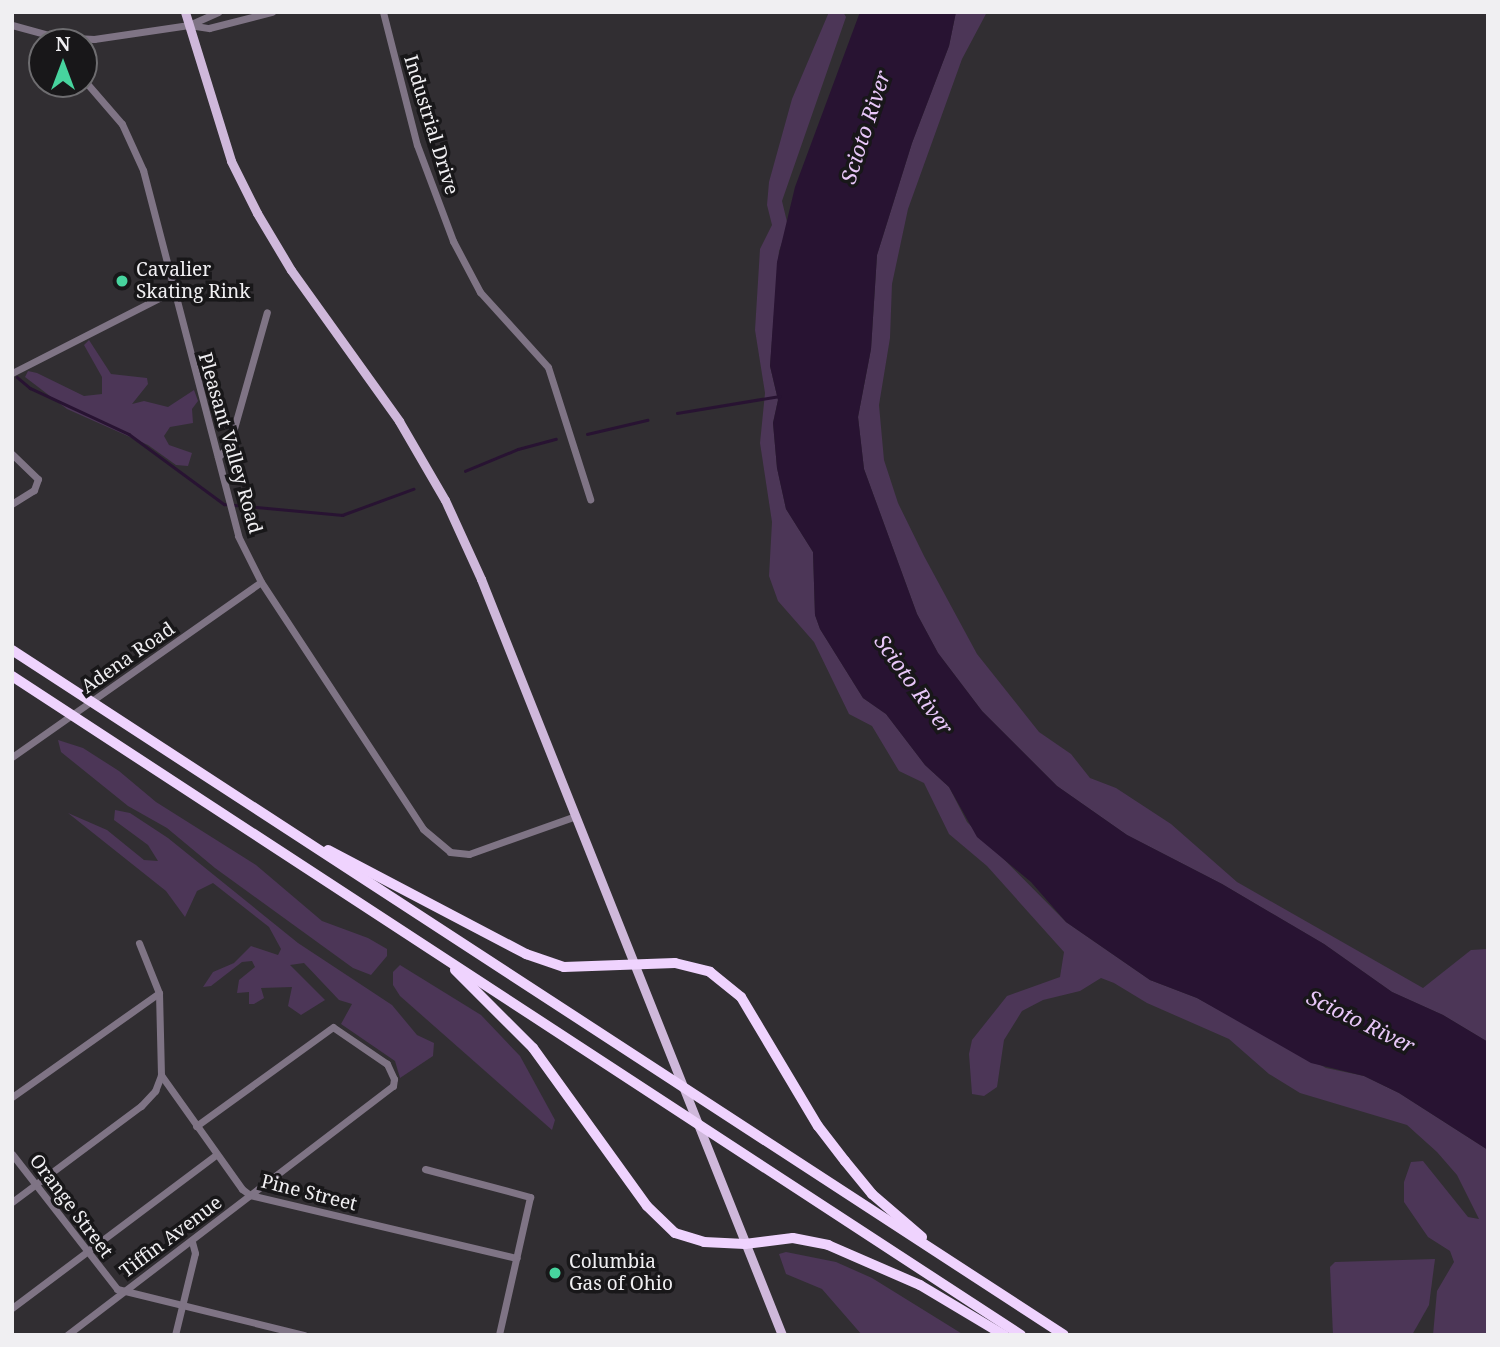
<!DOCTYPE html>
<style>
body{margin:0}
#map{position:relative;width:1500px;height:1347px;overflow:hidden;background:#312e32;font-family:"Noto Serif",serif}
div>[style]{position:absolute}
.green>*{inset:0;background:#4c3657}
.water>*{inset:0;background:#281332}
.stream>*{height:2.5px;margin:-1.25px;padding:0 1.25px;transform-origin:1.25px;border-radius:1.25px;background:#281332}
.minor>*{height:7px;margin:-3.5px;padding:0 3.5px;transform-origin:3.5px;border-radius:3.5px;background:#7f7485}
.major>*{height:9px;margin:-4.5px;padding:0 4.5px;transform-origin:4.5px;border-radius:4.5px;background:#cfb8db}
.highway>*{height:10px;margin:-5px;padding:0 5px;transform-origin:5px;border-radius:5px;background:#efd3fe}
.dots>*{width:19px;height:19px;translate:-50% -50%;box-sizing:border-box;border:4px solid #181719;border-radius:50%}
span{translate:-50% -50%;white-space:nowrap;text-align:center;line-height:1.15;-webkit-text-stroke:7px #181719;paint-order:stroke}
.street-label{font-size:19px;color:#f0eff2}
.poi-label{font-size:19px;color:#f0eff2}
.left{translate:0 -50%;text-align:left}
.water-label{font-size:21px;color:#e8c7f9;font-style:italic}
.frame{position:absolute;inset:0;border:14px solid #f0eff2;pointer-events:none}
.north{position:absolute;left:28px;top:28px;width:70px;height:70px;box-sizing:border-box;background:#181719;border:2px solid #6e6d70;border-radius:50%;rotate:0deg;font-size:19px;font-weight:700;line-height:28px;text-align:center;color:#f0eff2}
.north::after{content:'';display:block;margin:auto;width:24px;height:32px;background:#47d49e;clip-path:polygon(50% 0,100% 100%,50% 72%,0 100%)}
</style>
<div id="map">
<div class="green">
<div style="clip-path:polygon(829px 12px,843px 12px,846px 17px,782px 201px,788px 226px,779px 251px,770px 366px,778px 400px,773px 423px,777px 468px,786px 509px,813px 552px,815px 615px,820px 629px,863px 698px,886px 714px,925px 765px,949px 787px,967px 822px,1066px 922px,1150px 980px,1197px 998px,1326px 1068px,1364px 1076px,1399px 1093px,1488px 1150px,1488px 1335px,1433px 1335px,1437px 1291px,1454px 1262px,1450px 1251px,1428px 1237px,1404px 1202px,1404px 1182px,1411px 1162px,1423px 1161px,1468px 1217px,1479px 1219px,1457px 1175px,1437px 1152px,1407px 1125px,1300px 1093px,1269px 1074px,1229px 1039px,1147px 1003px,1114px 983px,1101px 978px,1080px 991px,1043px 1000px,1022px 1011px,1004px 1040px,997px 1087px,984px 1096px,972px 1094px,969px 1054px,972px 1040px,1007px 996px,1060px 977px,1064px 952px,987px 866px,949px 834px,924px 783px,899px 771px,872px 726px,849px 714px,814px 642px,778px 601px,769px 576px,772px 522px,760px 443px,765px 393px,755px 330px,760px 249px,772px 225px,767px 205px,769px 182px,792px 99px)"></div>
<div style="clip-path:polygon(956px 12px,987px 12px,962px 59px,908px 209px,892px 284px,890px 338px,879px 405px,884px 460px,898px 503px,924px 556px,977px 654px,1039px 732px,1071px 754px,1090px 778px,1116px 788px,1171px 824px,1237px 882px,1423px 988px,1471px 950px,1488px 949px,1488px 1042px,1443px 1015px,1392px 992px,1324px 944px,1222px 884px,1127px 835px,1057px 786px,982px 711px,938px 653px,917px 614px,864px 469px,858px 417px,871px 349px,877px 255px,912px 143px,949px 46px)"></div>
<div style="clip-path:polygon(89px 340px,111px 374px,147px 378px,148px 384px,132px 404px,144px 401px,168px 407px,194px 390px,198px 401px,192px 409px,193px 423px,170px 427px,164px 436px,169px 445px,192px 453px,188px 466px,176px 465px,148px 445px,67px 409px,25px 377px,28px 371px,37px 373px,84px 396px,102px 394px,102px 377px,84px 345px)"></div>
<div style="clip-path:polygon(58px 740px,83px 748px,119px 771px,156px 802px,256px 865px,322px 921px,368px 938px,387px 949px,387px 956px,371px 975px,353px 968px,215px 868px,167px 828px,128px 806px,61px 752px)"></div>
<div style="clip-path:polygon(115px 810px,130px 813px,168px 838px,298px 943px,392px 1005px,417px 1035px,434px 1043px,433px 1056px,400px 1078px,395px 1061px,341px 1024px,352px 1004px,339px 1000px,304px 963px,290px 965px,325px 1000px,301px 1015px,288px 1006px,292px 987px,261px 988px,264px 998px,254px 1004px,249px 1004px,249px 992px,237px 993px,239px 980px,255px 967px,252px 961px,242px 962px,211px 986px,203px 987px,213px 972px,234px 963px,251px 946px,278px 955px,281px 949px,269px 927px,213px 883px,197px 891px,185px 917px,166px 891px,68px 813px,107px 830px,144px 860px,158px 861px,148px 845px,114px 820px)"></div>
<div style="clip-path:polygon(400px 965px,481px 1015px,520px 1056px,555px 1120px,552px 1130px,400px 996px,393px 985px,393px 972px)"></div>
<div style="clip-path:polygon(786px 1252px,836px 1262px,872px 1278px,964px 1335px,862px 1335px,822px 1289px,786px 1274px,779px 1254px)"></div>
<div style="clip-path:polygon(1435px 1259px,1429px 1305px,1412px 1335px,1333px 1335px,1330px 1267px,1335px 1262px)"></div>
</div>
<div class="water">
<div style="clip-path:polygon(860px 12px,956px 12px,949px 46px,912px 143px,877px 255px,871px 349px,858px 417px,864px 469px,917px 614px,938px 653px,982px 711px,1057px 786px,1127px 835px,1222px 884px,1324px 944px,1392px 992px,1443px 1015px,1488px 1042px,1488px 1150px,1399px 1093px,1364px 1076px,1311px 1063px,1197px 998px,1150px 980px,1066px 922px,1031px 882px,977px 837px,949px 787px,925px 765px,886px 714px,863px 698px,820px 629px,815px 615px,813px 552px,786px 509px,777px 468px,773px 423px,778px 400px,770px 366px,777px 262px,795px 187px)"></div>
</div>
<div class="stream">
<div style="left:17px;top:377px;width:17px;rotate:40deg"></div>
<div style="left:30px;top:388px;width:109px;rotate:24.9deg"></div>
<div style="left:129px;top:434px;width:118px;rotate:36.4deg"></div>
<div style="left:224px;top:504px;width:119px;rotate:5.3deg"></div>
<div style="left:342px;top:515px;width:76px;rotate:-20.1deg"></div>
<div style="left:677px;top:413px;width:104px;rotate:-9.4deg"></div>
<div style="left:587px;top:434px;width:62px;rotate:-13.1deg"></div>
<div style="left:465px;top:471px;width:57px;rotate:-22.5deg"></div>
<div style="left:518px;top:449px;width:39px;rotate:-15deg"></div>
</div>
<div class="minor">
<div style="left:383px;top:12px;width:137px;rotate:75.7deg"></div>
<div style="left:417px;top:145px;width:103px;rotate:69.4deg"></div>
<div style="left:453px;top:241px;width:58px;rotate:62.1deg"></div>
<div style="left:480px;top:292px;width:101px;rotate:47.8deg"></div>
<div style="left:548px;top:367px;width:139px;rotate:72.3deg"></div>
<div style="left:12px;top:25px;width:46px;rotate:15.3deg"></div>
<div style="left:56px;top:37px;width:38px;rotate:3deg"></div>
<div style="left:94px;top:39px;width:96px;rotate:-8.4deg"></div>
<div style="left:189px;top:25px;width:32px;rotate:-24deg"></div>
<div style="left:189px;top:25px;width:20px;rotate:9deg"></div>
<div style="left:209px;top:28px;width:65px;rotate:-14.3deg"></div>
<div style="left:84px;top:80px;width:58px;rotate:49.2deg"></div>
<div style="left:122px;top:124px;width:51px;rotate:65.5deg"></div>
<div style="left:143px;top:170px;width:378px;rotate:75.4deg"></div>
<div style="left:238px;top:536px;width:51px;rotate:63.4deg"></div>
<div style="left:261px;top:582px;width:295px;rotate:56.7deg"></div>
<div style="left:423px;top:829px;width:35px;rotate:40deg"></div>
<div style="left:450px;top:852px;width:19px;rotate:6deg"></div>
<div style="left:469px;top:854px;width:110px;rotate:-19.6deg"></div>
<div style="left:12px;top:373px;width:178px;rotate:-27deg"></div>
<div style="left:12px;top:454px;width:36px;rotate:44deg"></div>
<div style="left:38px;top:479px;width:12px;rotate:110deg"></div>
<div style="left:34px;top:490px;width:26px;rotate:148deg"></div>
<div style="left:218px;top:457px;width:16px;rotate:-45deg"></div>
<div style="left:229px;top:446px;width:139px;rotate:-74.2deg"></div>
<div style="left:12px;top:757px;width:304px;rotate:-35.1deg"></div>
<div style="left:139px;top:943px;width:54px;rotate:68.2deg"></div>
<div style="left:159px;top:993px;width:82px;rotate:88.6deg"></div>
<div style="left:161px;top:1075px;width:140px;rotate:54.6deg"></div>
<div style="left:242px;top:1189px;width:10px;rotate:37deg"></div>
<div style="left:250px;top:1195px;width:274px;rotate:13.3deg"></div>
<div style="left:12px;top:1097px;width:180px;rotate:-35.3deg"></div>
<div style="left:12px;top:1154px;width:171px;rotate:52.1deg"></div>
<div style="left:117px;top:1289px;width:193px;rotate:13.8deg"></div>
<div style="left:425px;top:1169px;width:109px;rotate:14.9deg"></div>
<div style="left:530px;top:1197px;width:141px;rotate:102.7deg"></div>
<div style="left:12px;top:1202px;width:161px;rotate:-36.7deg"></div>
<div style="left:141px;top:1106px;width:21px;rotate:-47deg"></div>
<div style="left:155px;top:1091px;width:17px;rotate:-69deg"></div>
<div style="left:12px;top:1308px;width:256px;rotate:-36.9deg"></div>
<div style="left:67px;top:1335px;width:410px;rotate:-37.4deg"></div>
<div style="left:393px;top:1086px;width:7px;rotate:-82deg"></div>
<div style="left:394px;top:1079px;width:17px;rotate:-115deg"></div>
<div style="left:387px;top:1064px;width:65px;rotate:-145.6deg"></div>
<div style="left:333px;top:1027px;width:169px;rotate:144.1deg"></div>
<div style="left:175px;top:1335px;width:84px;rotate:-76.3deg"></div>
<div style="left:195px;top:1253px;width:11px;rotate:-105deg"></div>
</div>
<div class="major">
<div style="left:185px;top:12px;width:156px;rotate:72.8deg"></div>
<div style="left:231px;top:161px;width:58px;rotate:63.4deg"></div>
<div style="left:257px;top:213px;width:66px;rotate:59.2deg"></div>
<div style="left:291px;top:270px;width:186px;rotate:54.4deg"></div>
<div style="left:399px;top:421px;width:91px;rotate:59.8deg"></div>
<div style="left:445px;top:500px;width:87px;rotate:65.5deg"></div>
<div style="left:481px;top:579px;width:814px;rotate:68.29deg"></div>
</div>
<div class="highway">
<div style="left:12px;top:650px;width:1255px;rotate:33.07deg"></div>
<div style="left:12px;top:676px;width:1205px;rotate:33.15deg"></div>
<div style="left:328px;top:850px;width:224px;rotate:27.7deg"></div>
<div style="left:526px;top:954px;width:40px;rotate:18.9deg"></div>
<div style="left:564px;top:967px;width:111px;rotate:-2.1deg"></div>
<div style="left:675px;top:963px;width:36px;rotate:14deg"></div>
<div style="left:710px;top:972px;width:40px;rotate:39deg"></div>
<div style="left:741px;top:997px;width:150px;rotate:59.2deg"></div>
<div style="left:818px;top:1126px;width:44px;rotate:52.4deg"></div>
<div style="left:845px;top:1161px;width:43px;rotate:50.7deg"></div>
<div style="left:872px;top:1194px;width:66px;rotate:40.7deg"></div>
<div style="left:455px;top:970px;width:110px;rotate:45deg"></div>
<div style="left:533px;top:1048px;width:195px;rotate:54.2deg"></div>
<div style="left:647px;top:1206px;width:39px;rotate:44deg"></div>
<div style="left:675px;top:1233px;width:30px;rotate:17deg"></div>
<div style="left:704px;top:1242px;width:41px;rotate:2.8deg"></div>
<div style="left:745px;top:1244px;width:48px;rotate:-7.1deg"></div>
<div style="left:793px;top:1238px;width:36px;rotate:11deg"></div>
<div style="left:828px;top:1245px;width:100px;rotate:23.5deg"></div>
<div style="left:920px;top:1285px;width:98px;rotate:30.8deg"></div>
</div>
<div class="dots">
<div style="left:122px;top:281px;background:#47d49e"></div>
<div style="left:555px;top:1273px;background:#47d49e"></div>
</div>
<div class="street-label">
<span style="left:431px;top:125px;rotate:73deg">Industrial Drive</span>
<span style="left:230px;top:443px;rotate:74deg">Pleasant Valley Road</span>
<span style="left:128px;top:658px;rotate:-35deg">Adena Road</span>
<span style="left:309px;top:1193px;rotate:14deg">Pine Street</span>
<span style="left:71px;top:1206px;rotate:53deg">Orange Street</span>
<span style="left:171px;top:1237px;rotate:-37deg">Tiffin Avenue</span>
</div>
<div class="poi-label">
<span class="left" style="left:136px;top:281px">Cavalier<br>Skating Rink</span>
<span class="left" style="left:569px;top:1273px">Columbia<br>Gas of Ohio</span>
</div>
<div class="water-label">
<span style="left:865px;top:127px;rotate:-72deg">Scioto River</span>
<span style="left:914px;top:684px;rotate:54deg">Scioto River</span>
<span style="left:1361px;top:1021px;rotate:26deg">Scioto River</span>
</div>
<div class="frame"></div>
<div class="north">N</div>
</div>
